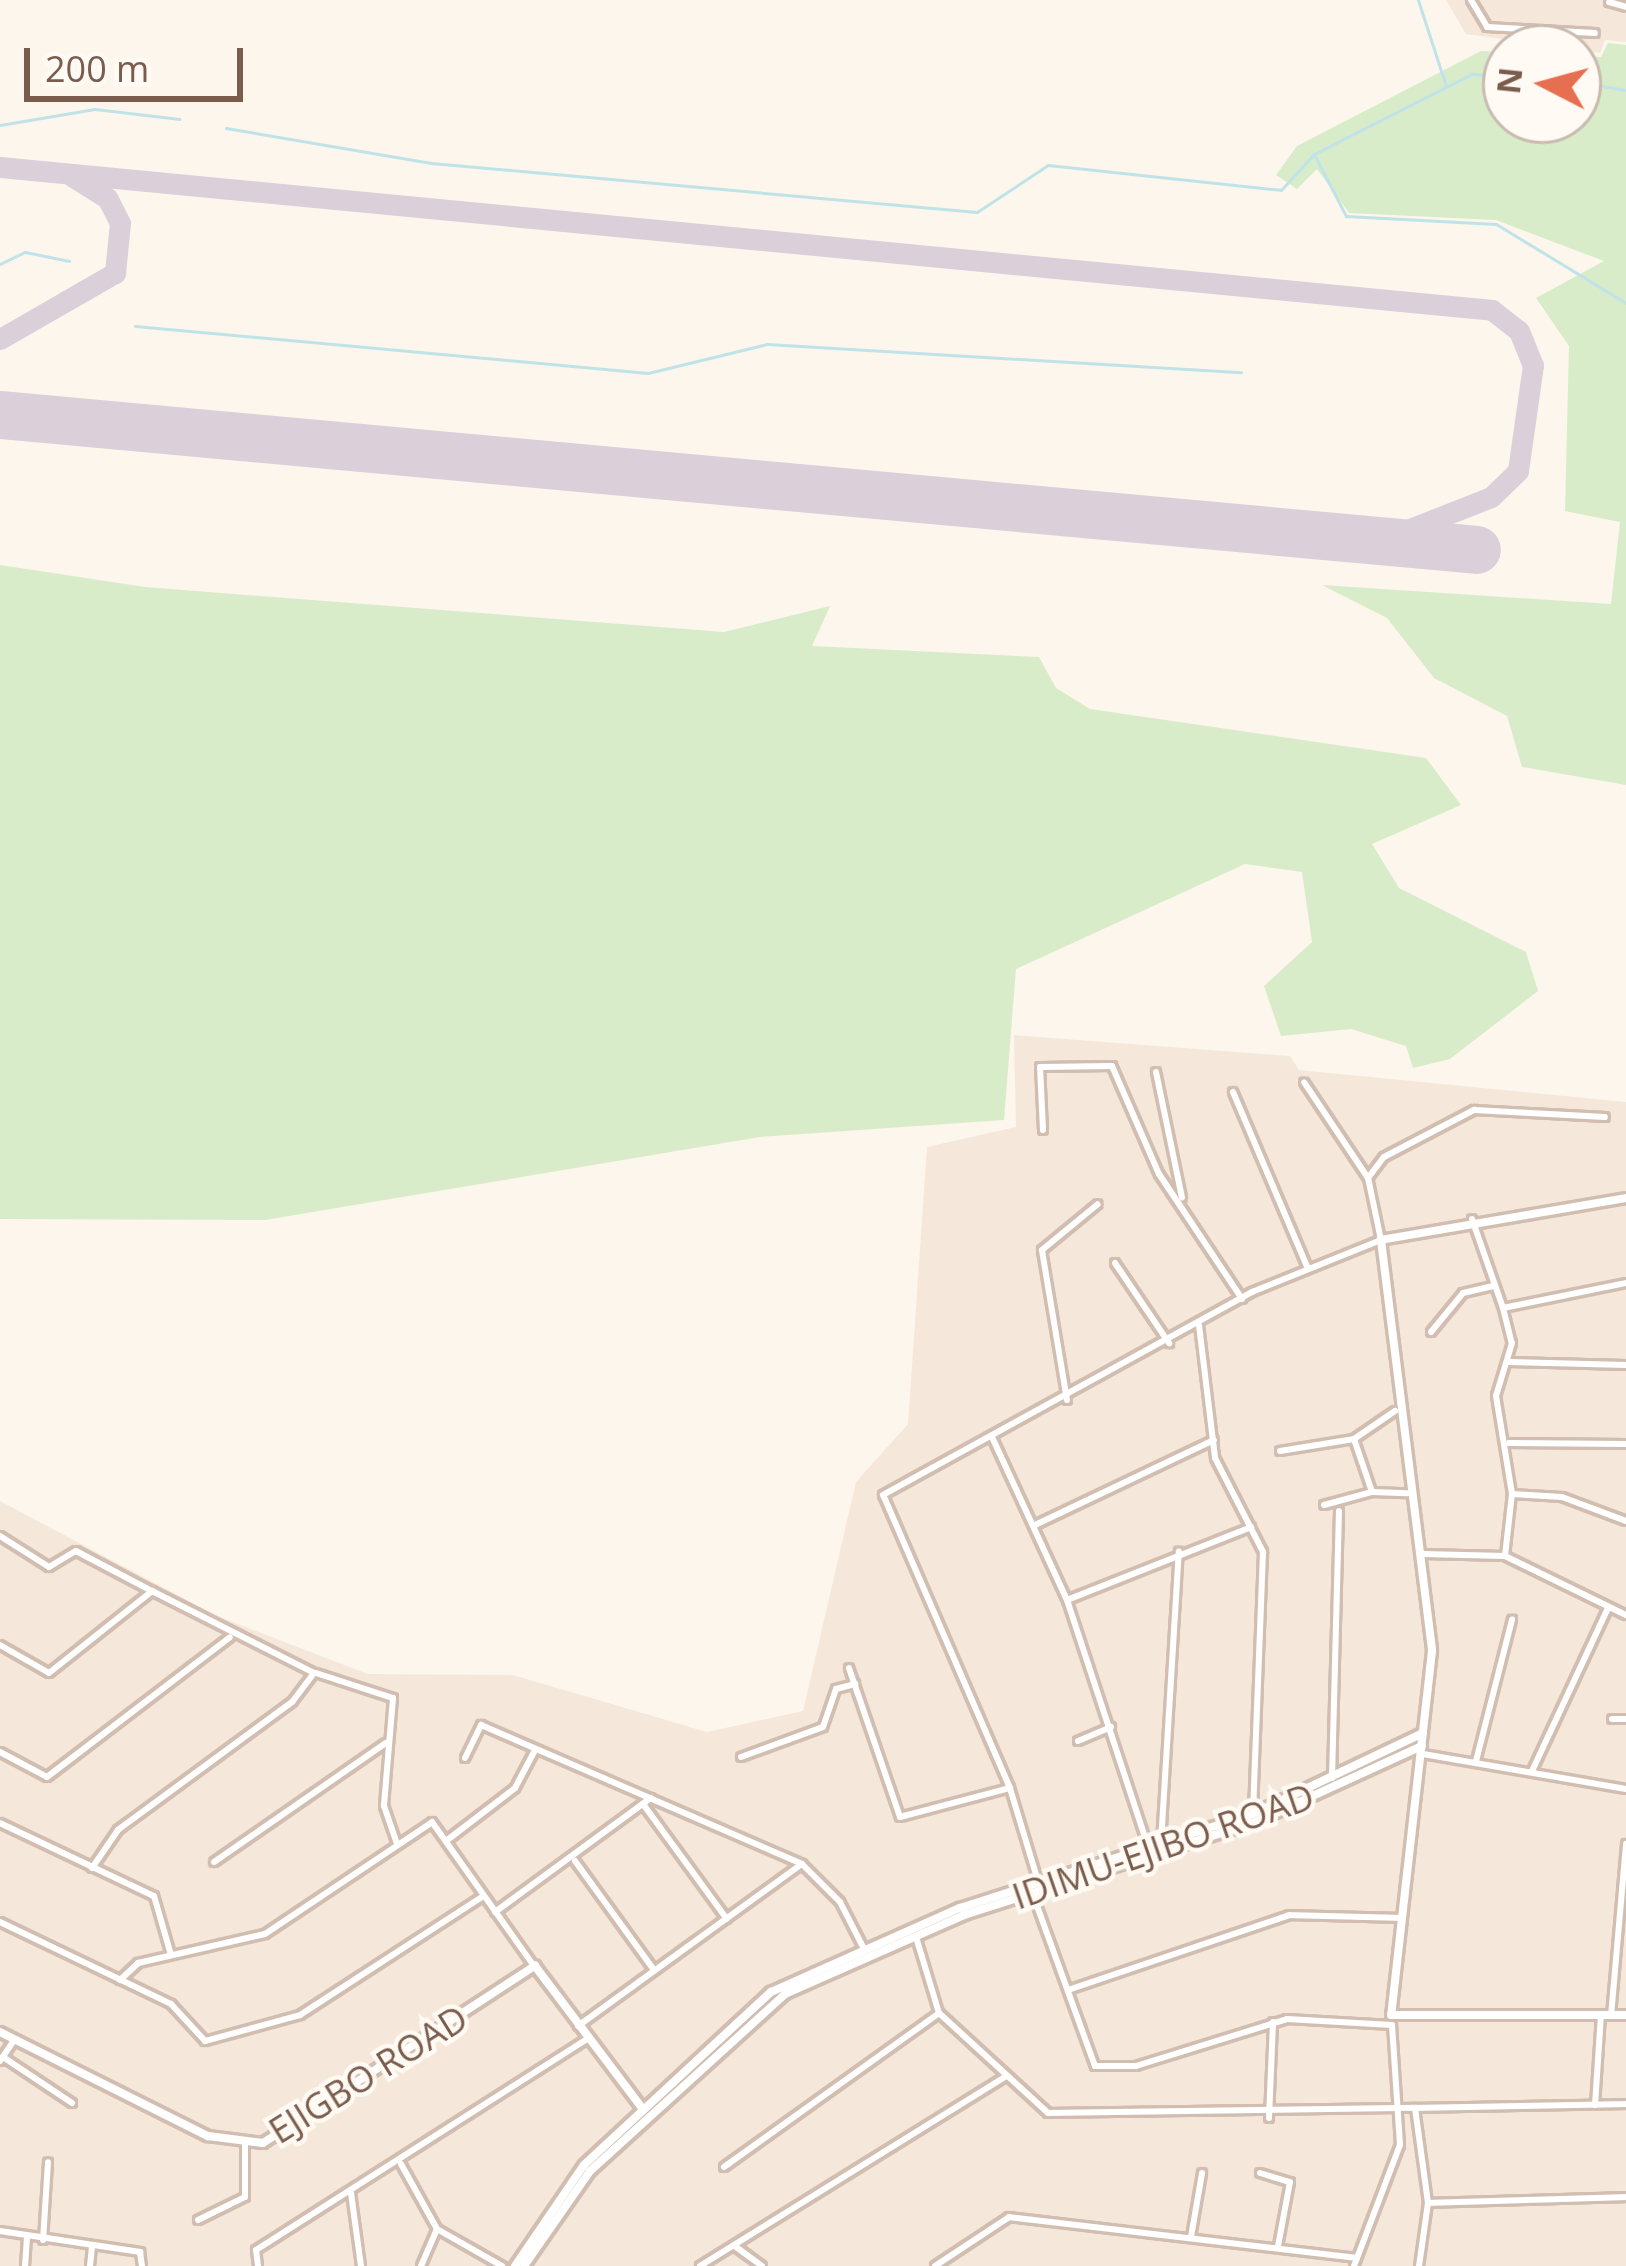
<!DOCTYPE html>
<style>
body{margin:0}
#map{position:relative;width:1626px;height:2266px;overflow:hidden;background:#fdf6ec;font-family:"Open Sans",sans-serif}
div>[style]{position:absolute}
.residential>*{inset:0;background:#f5e8da}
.green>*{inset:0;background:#d8ecc9}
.stream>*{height:3px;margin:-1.5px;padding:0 1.5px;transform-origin:1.5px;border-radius:1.5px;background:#bfe3e8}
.taxiway>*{height:21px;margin:-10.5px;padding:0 10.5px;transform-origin:10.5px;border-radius:10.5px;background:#dbcfda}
.runway>*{height:48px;margin:-24px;padding:0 24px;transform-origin:24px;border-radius:24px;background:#dbcfda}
.roads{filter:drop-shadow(3px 0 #d1beb0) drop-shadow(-3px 0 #d1beb0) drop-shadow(0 3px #d1beb0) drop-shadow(0 -3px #d1beb0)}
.street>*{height:6px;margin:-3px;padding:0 3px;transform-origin:3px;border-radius:3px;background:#fff}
.secondary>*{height:8px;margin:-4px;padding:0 4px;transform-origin:4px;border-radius:4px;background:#fff}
span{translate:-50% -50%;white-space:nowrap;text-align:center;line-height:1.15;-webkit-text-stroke:9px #fffaf3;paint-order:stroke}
.street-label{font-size:36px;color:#7a5c4d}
.north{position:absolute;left:1482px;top:24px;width:120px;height:120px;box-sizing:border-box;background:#fffaf3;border:3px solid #cabbb1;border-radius:50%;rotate:276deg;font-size:33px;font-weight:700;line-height:48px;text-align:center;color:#7a5c4d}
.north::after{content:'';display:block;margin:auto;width:42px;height:54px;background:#e76f51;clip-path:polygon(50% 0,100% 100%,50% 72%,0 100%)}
.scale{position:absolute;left:24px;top:48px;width:219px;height:54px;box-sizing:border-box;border:6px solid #7a5c4d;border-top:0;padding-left:15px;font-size:36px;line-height:42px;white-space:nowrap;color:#7a5c4d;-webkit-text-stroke:9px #fffaf3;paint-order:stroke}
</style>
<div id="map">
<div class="residential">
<div style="clip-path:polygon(1446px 0,1626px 0,1626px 42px,1605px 40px,1600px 53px,1466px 34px)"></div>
<div style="clip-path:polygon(1014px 1035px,1290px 1056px,1299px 1070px,1626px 1102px,1626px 2266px,0 2266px,0 1501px,217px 1616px,368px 1674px,513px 1675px,707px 1732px,803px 1711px,856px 1482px,908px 1424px,927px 1147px,1016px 1127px)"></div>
</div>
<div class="green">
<div style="clip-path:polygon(1608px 43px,1626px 45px,1626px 785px,1522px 767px,1507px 716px,1434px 678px,1387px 618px,1322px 585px,1611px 604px,1620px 522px,1565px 511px,1569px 346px,1536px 298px,1604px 261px,1496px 220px,1349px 213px,1317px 169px,1297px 189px,1276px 175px,1297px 146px,1481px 51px,1506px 52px,1506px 120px,1578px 120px,1578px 56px,1601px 57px)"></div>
<div style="clip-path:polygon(0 565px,145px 587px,724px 632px,830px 606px,812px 646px,1039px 657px,1056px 688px,1090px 709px,1426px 758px,1461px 805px,1372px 844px,1399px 888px,1526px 952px,1538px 991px,1450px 1059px,1413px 1068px,1406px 1046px,1351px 1029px,1281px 1036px,1264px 986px,1312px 942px,1302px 872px,1245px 864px,1016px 969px,1004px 1120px,760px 1137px,265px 1220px,0 1219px)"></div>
</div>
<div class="stream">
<div style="left:1418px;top:0;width:90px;rotate:72deg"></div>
<div style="left:1578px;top:82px;width:49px;rotate:9.5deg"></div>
<div style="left:0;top:125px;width:96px;rotate:-9.6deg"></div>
<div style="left:95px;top:109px;width:85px;rotate:6.8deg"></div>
<div style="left:226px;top:128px;width:208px;rotate:9.7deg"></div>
<div style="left:431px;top:163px;width:548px;rotate:5.13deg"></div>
<div style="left:977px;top:212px;width:85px;rotate:-33.5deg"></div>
<div style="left:1048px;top:165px;width:234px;rotate:6.1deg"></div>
<div style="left:1281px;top:190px;width:49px;rotate:-47.5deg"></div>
<div style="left:1314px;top:154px;width:177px;rotate:-26.9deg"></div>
<div style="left:1472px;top:74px;width:34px;rotate:5deg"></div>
<div style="left:1315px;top:156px;width:68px;rotate:62.7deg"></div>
<div style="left:1346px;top:216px;width:150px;rotate:3.1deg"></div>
<div style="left:1496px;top:224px;width:152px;rotate:31.3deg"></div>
<div style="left:0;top:264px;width:28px;rotate:-26deg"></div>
<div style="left:25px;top:252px;width:45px;rotate:11.6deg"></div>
<div style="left:135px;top:326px;width:515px;rotate:5.23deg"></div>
<div style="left:648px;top:373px;width:122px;rotate:-13.7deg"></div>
<div style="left:767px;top:344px;width:475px;rotate:3.4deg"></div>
</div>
<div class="taxiway">
<div style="left:0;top:167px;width:1499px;rotate:5.47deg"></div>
<div style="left:1492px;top:310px;width:34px;rotate:38deg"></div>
<div style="left:1519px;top:331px;width:37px;rotate:68deg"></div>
<div style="left:1533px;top:365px;width:107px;rotate:98.1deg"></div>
<div style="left:1518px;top:471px;width:37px;rotate:136deg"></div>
<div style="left:1491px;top:497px;width:126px;rotate:158.5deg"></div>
<div style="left:0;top:339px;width:133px;rotate:-29.9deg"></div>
<div style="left:115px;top:273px;width:50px;rotate:-84.3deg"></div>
<div style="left:120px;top:223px;width:28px;rotate:-117deg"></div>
<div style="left:107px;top:198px;width:40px;rotate:-148deg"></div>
</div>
<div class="runway">
<div style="left:0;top:415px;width:1483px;rotate:5.22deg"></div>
</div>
<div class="roads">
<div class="street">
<div style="left:1471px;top:0;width:31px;rotate:59deg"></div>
<div style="left:1487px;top:27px;width:108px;rotate:3.2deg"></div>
<div style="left:1609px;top:2px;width:18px;rotate:16deg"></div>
<div style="left:1156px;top:1072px;width:128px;rotate:78.3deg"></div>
<div style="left:1233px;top:1092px;width:189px;rotate:67deg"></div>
<div style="left:1043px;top:1130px;width:63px;rotate:-92.7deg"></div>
<div style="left:1040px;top:1067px;width:72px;rotate:-0.8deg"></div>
<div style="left:1112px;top:1066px;width:118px;rotate:66.5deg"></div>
<div style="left:1159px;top:1174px;width:150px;rotate:56.4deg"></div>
<div style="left:1368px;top:1178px;width:26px;rotate:-53deg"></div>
<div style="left:1384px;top:1157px;width:102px;rotate:-27.6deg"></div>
<div style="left:1474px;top:1110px;width:131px;rotate:3.1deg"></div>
<div style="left:1472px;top:1219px;width:94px;rotate:70.8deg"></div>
<div style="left:1503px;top:1308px;width:126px;rotate:-11.5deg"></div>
<div style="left:1115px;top:1263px;width:97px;rotate:56deg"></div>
<div style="left:1503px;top:1308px;width:36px;rotate:76deg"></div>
<div style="left:1512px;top:1343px;width:55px;rotate:106.8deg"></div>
<div style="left:1496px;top:1396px;width:99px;rotate:80.7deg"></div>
<div style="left:1199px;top:1325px;width:134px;rotate:83.1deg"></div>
<div style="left:1215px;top:1458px;width:106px;rotate:62.9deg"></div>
<div style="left:1263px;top:1552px;width:262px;rotate:92.2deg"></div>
<div style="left:1431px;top:1332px;width:50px;rotate:-50.6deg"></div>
<div style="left:1463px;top:1293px;width:31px;rotate:-13deg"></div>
<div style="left:1509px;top:1362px;width:117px;rotate:1.5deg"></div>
<div style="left:1067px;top:1400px;width:152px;rotate:-99.5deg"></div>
<div style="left:1042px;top:1250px;width:72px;rotate:-39.4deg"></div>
<div style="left:992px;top:1437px;width:179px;rotate:65.3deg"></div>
<div style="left:1067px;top:1600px;width:260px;rotate:71.8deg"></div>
<div style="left:1354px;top:1439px;width:56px;rotate:71.2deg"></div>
<div style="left:1372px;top:1492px;width:35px;rotate:2deg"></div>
<div style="left:1509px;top:1443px;width:117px;rotate:0.5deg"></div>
<div style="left:1280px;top:1451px;width:75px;rotate:-9.2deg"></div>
<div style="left:1354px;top:1439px;width:50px;rotate:-34.3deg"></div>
<div style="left:1324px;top:1505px;width:50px;rotate:-15.2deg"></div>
<div style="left:1035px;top:1525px;width:198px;rotate:-25.4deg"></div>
<div style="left:0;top:1536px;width:58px;rotate:32.3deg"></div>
<div style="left:49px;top:1567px;width:31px;rotate:-31deg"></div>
<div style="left:76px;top:1551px;width:86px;rotate:27.8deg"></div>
<div style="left:1423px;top:1554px;width:82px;rotate:1.4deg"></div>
<div style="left:1505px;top:1556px;width:135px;rotate:26deg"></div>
<div style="left:1505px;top:1556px;width:62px;rotate:-83.6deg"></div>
<div style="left:1512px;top:1494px;width:50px;rotate:3.4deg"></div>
<div style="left:1562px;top:1497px;width:68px;rotate:20.6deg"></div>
<div style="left:1067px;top:1600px;width:198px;rotate:-21.6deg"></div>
<div style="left:0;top:1645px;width:56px;rotate:29.7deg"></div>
<div style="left:49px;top:1673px;width:132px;rotate:-38.5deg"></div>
<div style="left:152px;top:1591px;width:182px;rotate:26.8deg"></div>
<div style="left:314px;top:1673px;width:36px;rotate:127deg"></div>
<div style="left:292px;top:1702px;width:216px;rotate:143.7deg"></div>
<div style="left:118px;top:1830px;width:46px;rotate:124.4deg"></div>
<div style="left:849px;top:1668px;width:157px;rotate:71.1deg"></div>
<div style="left:900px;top:1817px;width:114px;rotate:-14.8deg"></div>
<div style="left:316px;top:1673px;width:81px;rotate:18deg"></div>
<div style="left:393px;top:1698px;width:108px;rotate:94.8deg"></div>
<div style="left:384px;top:1806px;width:39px;rotate:71deg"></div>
<div style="left:1612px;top:1719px;width:14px"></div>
<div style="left:1078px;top:1741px;width:36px;rotate:-23deg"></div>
<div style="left:0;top:1752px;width:53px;rotate:28deg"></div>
<div style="left:47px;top:1777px;width:230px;rotate:-37.4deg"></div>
<div style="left:1423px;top:1754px;width:206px;rotate:9.8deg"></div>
<div style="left:741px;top:1757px;width:87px;rotate:-20.1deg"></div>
<div style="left:823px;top:1727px;width:40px;rotate:-71.1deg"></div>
<div style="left:836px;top:1689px;width:20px;rotate:-15deg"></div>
<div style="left:465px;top:1758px;width:37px;rotate:-64deg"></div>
<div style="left:481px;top:1725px;width:350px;rotate:23.4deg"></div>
<div style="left:802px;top:1864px;width:54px;rotate:45deg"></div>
<div style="left:840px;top:1902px;width:51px;rotate:62.9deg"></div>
<div style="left:1476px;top:1761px;width:146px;rotate:-75.7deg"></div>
<div style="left:1532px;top:1771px;width:180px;rotate:-65deg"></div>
<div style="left:1332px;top:1778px;width:267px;rotate:-88.5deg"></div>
<div style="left:643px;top:1804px;width:142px;rotate:53.9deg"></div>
<div style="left:0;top:1823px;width:170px;rotate:25.4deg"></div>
<div style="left:154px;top:1896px;width:61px;rotate:73.9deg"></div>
<div style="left:446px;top:1841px;width:87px;rotate:-37.5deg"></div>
<div style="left:515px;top:1788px;width:41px;rotate:-62.2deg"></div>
<div style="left:1161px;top:1843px;width:292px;rotate:-86.5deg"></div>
<div style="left:575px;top:1861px;width:135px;rotate:54.1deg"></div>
<div style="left:214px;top:1862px;width:209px;rotate:-34.7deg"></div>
<div style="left:1038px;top:1881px;width:97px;rotate:-106.8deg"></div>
<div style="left:1010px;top:1788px;width:319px;rotate:-113.4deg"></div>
<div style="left:883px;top:1495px;width:421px;rotate:-28.8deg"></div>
<div style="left:1252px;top:1292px;width:139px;rotate:-22deg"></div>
<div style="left:1381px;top:1240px;width:63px;rotate:-101.8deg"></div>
<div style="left:1368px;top:1178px;width:115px;rotate:-123.7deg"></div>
<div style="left:1032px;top:1892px;width:185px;rotate:70.1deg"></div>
<div style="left:1095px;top:2066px;width:41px"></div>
<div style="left:1136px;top:2066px;width:158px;rotate:-17.3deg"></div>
<div style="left:1287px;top:2019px;width:105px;rotate:3.3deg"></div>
<div style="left:495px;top:1912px;width:193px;rotate:-36.2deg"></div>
<div style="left:0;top:1922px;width:190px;rotate:25.6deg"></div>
<div style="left:171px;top:2004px;width:50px;rotate:47.4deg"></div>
<div style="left:205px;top:2041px;width:98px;rotate:-15.3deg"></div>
<div style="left:300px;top:2015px;width:215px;rotate:-33deg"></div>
<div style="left:916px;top:1937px;width:79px;rotate:73.2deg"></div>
<div style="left:120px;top:1980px;width:25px;rotate:-43deg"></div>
<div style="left:138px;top:1963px;width:130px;rotate:-12.9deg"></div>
<div style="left:265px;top:1934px;width:201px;rotate:-33.8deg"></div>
<div style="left:432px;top:1822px;width:176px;rotate:54.7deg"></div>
<div style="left:1068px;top:1990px;width:233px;rotate:-18.7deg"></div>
<div style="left:1289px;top:1915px;width:112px;rotate:1.5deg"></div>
<div style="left:1611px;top:2016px;width:173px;rotate:-85deg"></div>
<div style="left:578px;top:2026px;width:276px;rotate:-35.9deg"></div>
<div style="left:3px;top:2057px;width:83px;rotate:33.7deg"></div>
<div style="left:0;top:2061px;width:25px;rotate:-56deg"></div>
<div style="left:1595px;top:2105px;width:90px;rotate:-86.2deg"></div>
<div style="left:1415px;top:2108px;width:211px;rotate:-1.1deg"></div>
<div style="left:1269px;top:2118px;width:96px;rotate:-87.6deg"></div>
<div style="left:401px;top:2164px;width:74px;rotate:61deg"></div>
<div style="left:437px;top:2229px;width:75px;rotate:29.6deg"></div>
<div style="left:724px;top:2167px;width:264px;rotate:-35.6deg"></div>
<div style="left:939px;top:2013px;width:148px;rotate:42.5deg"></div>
<div style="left:1048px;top:2113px;width:367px;rotate:-0.8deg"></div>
<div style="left:1415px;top:2108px;width:96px;rotate:82.2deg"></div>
<div style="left:1428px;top:2203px;width:64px;rotate:98.1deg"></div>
<div style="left:1260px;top:2173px;width:31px;rotate:17deg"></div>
<div style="left:1290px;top:2182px;width:65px;rotate:100.6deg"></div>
<div style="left:351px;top:2193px;width:74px;rotate:82.2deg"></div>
<div style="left:1428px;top:2203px;width:198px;rotate:-1.7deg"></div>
<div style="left:198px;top:2220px;width:52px;rotate:-26.1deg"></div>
<div style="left:245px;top:2197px;width:53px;rotate:-90deg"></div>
<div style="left:0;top:2231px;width:142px;rotate:8.5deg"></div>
<div style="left:140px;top:2252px;width:14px;rotate:82deg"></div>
<div style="left:1191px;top:2237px;width:65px;rotate:-80.2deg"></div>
<div style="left:43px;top:2240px;width:78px;rotate:-86.3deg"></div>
<div style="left:736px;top:2247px;width:32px;rotate:36deg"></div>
<div style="left:25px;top:2266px;width:29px;rotate:-86deg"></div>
<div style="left:90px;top:2266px;width:18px;rotate:-84deg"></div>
<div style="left:258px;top:2266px;width:16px;rotate:-97deg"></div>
<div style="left:256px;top:2250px;width:393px;rotate:-32.5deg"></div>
<div style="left:421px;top:2266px;width:40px;rotate:-66.6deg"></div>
<div style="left:700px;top:2266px;width:361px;rotate:-31.8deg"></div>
<div style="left:935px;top:2266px;width:89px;rotate:-33.5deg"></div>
<div style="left:1009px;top:2217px;width:350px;rotate:6.7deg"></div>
<div style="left:1354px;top:2266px;width:129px;rotate:-69.2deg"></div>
<div style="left:1400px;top:2145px;width:120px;rotate:-93.8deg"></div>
</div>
<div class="secondary">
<div style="left:1626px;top:1198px;width:249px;rotate:170.3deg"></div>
<div style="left:1381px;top:1240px;width:414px;rotate:82.9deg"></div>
<div style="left:1432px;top:1651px;width:366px;rotate:96.4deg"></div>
<div style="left:1391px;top:2015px;width:235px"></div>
<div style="left:0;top:2032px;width:233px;rotate:26.6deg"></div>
<div style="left:208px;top:2136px;width:55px;rotate:7.3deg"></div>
<div style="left:263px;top:2143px;width:325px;rotate:-33.1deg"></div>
<div style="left:535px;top:1966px;width:178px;rotate:53deg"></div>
<div style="left:515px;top:2266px;width:122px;rotate:-55.7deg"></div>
<div style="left:584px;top:2165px;width:255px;rotate:-42.8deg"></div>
<div style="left:771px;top:1992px;width:207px;rotate:-24deg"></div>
<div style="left:960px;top:1908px;width:308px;rotate:-17.8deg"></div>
<div style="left:1253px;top:1814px;width:188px;rotate:-25.5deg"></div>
<div style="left:524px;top:2266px;width:116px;rotate:-55.2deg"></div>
<div style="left:590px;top:2171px;width:263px;rotate:-42.2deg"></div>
<div style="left:785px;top:1994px;width:196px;rotate:-23.8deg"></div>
<div style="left:964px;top:1915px;width:309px;rotate:-17.7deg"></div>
<div style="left:1258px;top:1821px;width:180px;rotate:-24.6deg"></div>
</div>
</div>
<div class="street-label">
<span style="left:1163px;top:1846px;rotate:-19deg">IDIMU-EJIBO ROAD</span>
<span style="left:368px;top:2074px;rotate:-32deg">EJIGBO ROAD</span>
</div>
<div class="north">N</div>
<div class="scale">200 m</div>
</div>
